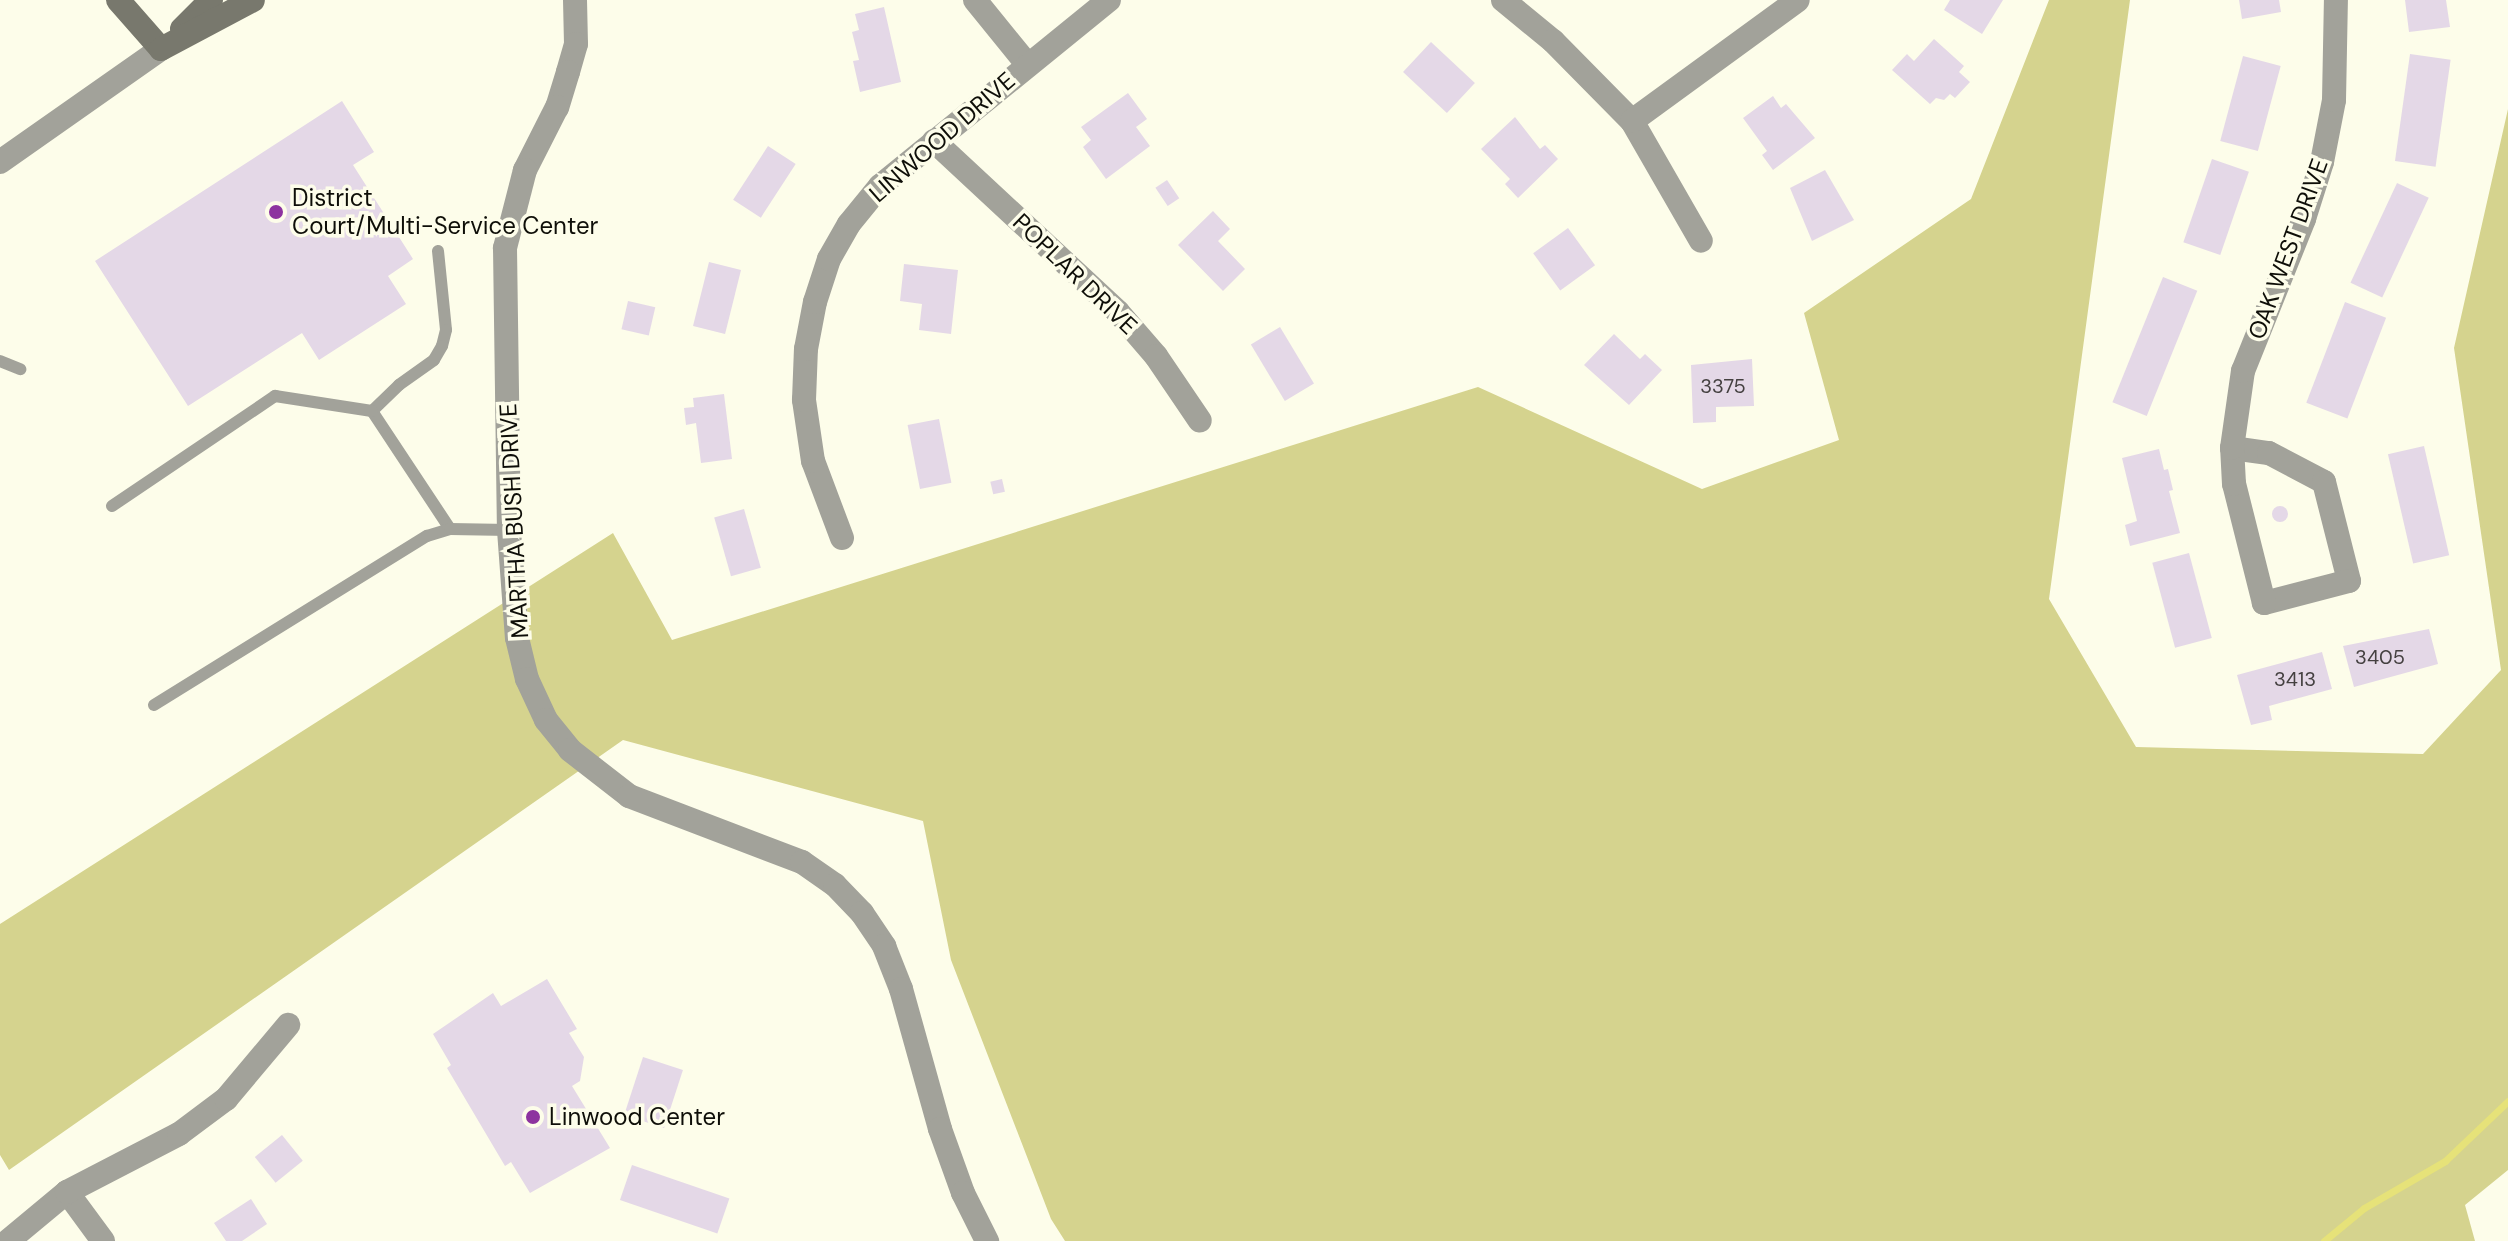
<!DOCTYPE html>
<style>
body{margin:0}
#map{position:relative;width:2508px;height:1241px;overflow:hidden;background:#fdfdea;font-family:"DM Sans",sans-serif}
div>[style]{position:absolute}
.green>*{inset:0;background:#d5d38e}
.stream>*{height:7px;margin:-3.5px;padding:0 3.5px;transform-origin:3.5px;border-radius:3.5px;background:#e6e279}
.building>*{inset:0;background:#e4d8e7;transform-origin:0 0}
.round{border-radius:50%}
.lane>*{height:12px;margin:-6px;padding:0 6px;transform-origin:6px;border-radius:6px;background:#a2a29a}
.street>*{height:24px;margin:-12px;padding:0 12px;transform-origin:12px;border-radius:12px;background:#a2a29a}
.secondary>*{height:24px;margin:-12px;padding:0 12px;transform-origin:12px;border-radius:12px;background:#78786d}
.dots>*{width:22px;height:22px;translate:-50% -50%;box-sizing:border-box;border:4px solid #fdfdea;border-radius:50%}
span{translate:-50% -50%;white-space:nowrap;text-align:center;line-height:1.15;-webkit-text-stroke:7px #fdfdea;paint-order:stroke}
.number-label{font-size:20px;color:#444040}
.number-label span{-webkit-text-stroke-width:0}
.street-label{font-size:24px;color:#0e0e08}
.poi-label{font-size:24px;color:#0e0e08}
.left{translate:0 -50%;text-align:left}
</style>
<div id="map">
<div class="green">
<div style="clip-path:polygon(2049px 0,2130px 0,2049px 599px,2136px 747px,2423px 754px,2501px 670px,2454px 348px,2508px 109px,2508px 1170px,2465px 1205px,2475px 1241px,1065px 1241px,1051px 1219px,951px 960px,923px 821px,623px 740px,9px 1170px,0 1155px,0 924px,613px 533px,672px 640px,1478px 387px,1702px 489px,1839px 440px,1804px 313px,1971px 199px)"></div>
</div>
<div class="stream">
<div style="left:2324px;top:1241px;width:52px;rotate:-39.5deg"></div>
<div style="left:2364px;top:1208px;width:94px;rotate:-30.1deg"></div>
<div style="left:2445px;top:1161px;width:87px;rotate:-43.6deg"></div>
</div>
<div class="building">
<div style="clip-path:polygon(1950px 0,2003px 0,1982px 34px,1944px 10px)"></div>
<div style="clip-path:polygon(2239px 0,2279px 0,2281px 12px,2242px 19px)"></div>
<div style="clip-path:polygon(2405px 0,2446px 0,2450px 27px,2409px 32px)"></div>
<div style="clip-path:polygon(884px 7px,901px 82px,860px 92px,853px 61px,859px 60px,852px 32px,859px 30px,855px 14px)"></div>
<div style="clip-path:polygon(1934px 39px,1964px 66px,1959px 72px,1970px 82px,1955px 98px,1950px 94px,1944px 100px,1936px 98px,1930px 104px,1892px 70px,1907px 54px,1914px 61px)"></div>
<div style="left:1431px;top:42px;width:60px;height:41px;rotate:43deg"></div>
<div style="left:2410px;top:54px;width:41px;height:108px;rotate:8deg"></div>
<div style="left:2243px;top:56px;width:39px;height:88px;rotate:15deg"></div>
<div style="clip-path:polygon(1128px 93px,1147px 119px,1136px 127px,1150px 146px,1106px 179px,1083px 147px,1091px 140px,1081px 127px)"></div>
<div style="clip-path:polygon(1773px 96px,1781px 108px,1786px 104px,1815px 138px,1773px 170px,1762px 155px,1767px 151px,1743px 118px)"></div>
<div style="clip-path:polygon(342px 101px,374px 152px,353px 165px,413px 259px,388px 276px,406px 304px,319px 360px,302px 333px,188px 406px,95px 261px)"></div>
<div style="clip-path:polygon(1515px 117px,1540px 149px,1545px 145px,1558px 159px,1518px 198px,1505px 184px,1510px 179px,1481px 149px)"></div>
<div style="left:768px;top:146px;width:33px;height:64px;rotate:33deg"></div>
<div style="left:2212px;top:159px;width:39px;height:88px;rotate:19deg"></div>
<div style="clip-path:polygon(1825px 170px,1854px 220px,1812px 241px,1790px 188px)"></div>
<div style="left:1167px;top:180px;width:22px;height:14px;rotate:56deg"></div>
<div style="left:2397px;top:183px;width:35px;height:110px;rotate:25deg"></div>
<div style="clip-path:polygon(1213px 211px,1230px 229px,1218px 241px,1245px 269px,1223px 291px,1178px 245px)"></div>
<div style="left:1568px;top:228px;width:46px;height:43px;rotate:54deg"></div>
<div style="left:709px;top:262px;width:33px;height:66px;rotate:14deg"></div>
<div style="clip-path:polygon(904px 264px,958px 270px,951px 334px,919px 330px,922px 304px,900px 301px)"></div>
<div style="left:2163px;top:277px;width:37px;height:135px;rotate:22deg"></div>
<div style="left:628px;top:301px;width:28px;height:29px;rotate:13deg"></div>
<div style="left:2345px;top:302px;width:44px;height:108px;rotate:21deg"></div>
<div style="left:1280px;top:327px;width:66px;height:34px;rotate:59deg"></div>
<div style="clip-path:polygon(1614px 334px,1640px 359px,1645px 354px,1662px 370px,1629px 405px,1584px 365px)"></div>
<div style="clip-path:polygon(1752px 359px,1754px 406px,1716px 407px,1716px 422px,1693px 423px,1691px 365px)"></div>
<div style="clip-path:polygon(724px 394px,732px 459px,701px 463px,696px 423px,686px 425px,684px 408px,694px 407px,693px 398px)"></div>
<div style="left:939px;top:419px;width:65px;height:32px;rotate:79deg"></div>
<div style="left:2424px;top:446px;width:112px;height:37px;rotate:77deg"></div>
<div style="clip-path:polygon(2159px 449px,2164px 470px,2168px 469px,2173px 490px,2169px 491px,2180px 533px,2130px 546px,2125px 525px,2137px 521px,2122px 458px)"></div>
<div style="left:1002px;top:479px;width:13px;height:12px;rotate:77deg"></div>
<div class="round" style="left:2272px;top:506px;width:16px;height:16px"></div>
<div style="left:744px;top:509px;width:61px;height:31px;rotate:74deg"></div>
<div style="left:2189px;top:553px;width:88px;height:38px;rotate:75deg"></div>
<div style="clip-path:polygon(2429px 629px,2438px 664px,2354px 687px,2343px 646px)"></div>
<div style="clip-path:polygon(2322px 652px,2332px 689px,2269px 706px,2272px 720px,2251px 725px,2237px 675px)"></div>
<div style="clip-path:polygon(547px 979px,577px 1029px,569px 1033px,584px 1057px,580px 1081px,572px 1086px,610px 1148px,530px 1193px,511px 1162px,505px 1166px,447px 1068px,451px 1065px,433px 1034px,493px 993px,501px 1006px)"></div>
<div style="left:643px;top:1057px;width:42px;height:61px;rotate:18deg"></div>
<div style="left:282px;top:1135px;width:33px;height:35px;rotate:51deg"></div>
<div style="left:632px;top:1165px;width:103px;height:37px;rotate:19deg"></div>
<div style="clip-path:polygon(251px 1199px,267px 1224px,242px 1241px,226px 1241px,214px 1223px)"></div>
</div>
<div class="lane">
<div style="left:438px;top:251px;width:79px;rotate:84.2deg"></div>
<div style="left:446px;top:330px;width:16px;rotate:104deg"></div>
<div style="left:442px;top:346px;width:16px;rotate:120deg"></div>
<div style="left:434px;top:360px;width:43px;rotate:144.5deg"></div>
<div style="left:399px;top:385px;width:37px;rotate:136deg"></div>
<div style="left:372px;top:411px;width:141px;rotate:56.5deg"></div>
<div style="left:0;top:361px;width:22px;rotate:22deg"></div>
<div style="left:112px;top:506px;width:197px;rotate:-34deg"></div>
<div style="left:275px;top:396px;width:98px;rotate:8.8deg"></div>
<div style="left:154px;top:705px;width:321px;rotate:-31.8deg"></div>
<div style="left:427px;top:536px;width:24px;rotate:-17deg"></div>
<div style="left:450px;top:529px;width:59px;rotate:1deg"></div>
</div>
<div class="street">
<div style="left:575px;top:0;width:44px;rotate:88.7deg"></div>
<div style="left:576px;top:44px;width:29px;rotate:106deg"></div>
<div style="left:568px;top:72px;width:37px;rotate:107deg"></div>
<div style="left:557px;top:107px;width:71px;rotate:116.9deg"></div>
<div style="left:525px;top:170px;width:81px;rotate:104.4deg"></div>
<div style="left:505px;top:248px;width:282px;rotate:89.2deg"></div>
<div style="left:509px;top:530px;width:108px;rotate:85.8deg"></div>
<div style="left:517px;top:638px;width:42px;rotate:76.3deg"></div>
<div style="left:527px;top:679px;width:45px;rotate:65.1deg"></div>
<div style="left:546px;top:720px;width:38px;rotate:51deg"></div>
<div style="left:570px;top:750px;width:75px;rotate:37.9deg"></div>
<div style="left:629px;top:796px;width:185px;rotate:20.9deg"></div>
<div style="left:802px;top:862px;width:40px;rotate:34.9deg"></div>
<div style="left:835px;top:885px;width:39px;rotate:46deg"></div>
<div style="left:862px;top:913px;width:40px;rotate:56deg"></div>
<div style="left:884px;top:946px;width:46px;rotate:68.4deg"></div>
<div style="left:901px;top:989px;width:145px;rotate:74.4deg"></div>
<div style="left:940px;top:1129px;width:68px;rotate:70.2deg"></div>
<div style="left:963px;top:1193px;width:54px;rotate:63.4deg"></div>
<div style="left:975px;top:0;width:82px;rotate:50.9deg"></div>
<div style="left:1503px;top:0;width:65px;rotate:39.4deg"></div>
<div style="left:1553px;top:41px;width:112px;rotate:45.4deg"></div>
<div style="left:1632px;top:121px;width:138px;rotate:60.1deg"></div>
<div style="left:1632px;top:121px;width:205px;rotate:-36.1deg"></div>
<div style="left:934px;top:141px;width:251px;rotate:42.9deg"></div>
<div style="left:1118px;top:312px;width:58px;rotate:49.2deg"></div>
<div style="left:1156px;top:356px;width:78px;rotate:55.9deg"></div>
<div style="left:0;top:162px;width:197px;rotate:-35.1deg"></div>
<div style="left:2232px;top:448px;width:37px;rotate:8deg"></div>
<div style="left:2269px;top:453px;width:62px;rotate:27.8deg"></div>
<div style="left:2324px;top:482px;width:102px;rotate:75.8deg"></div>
<div style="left:2349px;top:581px;width:88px;rotate:165.5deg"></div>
<div style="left:2264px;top:603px;width:123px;rotate:-104.1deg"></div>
<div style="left:2234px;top:484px;width:36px;rotate:-93deg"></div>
<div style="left:2232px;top:448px;width:78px;rotate:-81.9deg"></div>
<div style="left:2243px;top:371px;width:164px;rotate:-68.1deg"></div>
<div style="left:2304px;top:219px;width:60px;rotate:-72.5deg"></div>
<div style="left:2322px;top:162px;width:63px;rotate:-79deg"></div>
<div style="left:2334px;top:100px;width:100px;rotate:-88.9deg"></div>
<div style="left:842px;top:538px;width:82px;rotate:-110.6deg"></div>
<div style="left:813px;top:461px;width:62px;rotate:-98.4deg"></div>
<div style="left:804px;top:400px;width:51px;rotate:-87.8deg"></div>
<div style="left:806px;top:349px;width:48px;rotate:-79.2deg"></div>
<div style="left:815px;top:302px;width:45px;rotate:-72deg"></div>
<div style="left:829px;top:259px;width:40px;rotate:-60.3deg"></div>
<div style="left:849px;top:224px;width:49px;rotate:-50.8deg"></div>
<div style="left:880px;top:186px;width:295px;rotate:-39.1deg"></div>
<div style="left:67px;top:1192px;width:61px;rotate:53.7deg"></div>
<div style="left:8px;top:1241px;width:77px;rotate:-39.7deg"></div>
<div style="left:67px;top:1192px;width:126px;rotate:-27.4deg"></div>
<div style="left:179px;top:1134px;width:59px;rotate:-36.7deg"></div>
<div style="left:226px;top:1099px;width:97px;rotate:-50deg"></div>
</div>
<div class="secondary">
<div style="left:118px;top:0;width:65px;rotate:48.7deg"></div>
<div style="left:182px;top:29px;width:41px;rotate:-45deg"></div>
<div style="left:161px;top:49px;width:104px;rotate:-28deg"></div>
</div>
<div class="dots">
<div style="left:276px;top:212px;background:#8d339f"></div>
<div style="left:533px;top:1117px;background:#8d339f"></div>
</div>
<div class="number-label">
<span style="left:1723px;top:386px">3375</span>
<span style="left:2380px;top:657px">3405</span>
<span style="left:2295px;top:679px">3413</span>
</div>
<div class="street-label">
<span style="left:942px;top:137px;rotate:-41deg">LINWOOD DRIVE</span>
<span style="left:2288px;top:249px;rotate:-70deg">OAK WEST DRIVE</span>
<span style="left:1075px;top:274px;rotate:44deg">POPLAR DRIVE</span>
<span style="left:514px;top:521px;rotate:-93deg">MARTHA BUSH DRIVE</span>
</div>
<div class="poi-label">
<span class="left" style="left:292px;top:212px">District<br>Court/Multi-Service Center</span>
<span class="left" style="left:549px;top:1117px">Linwood Center</span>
</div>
</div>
